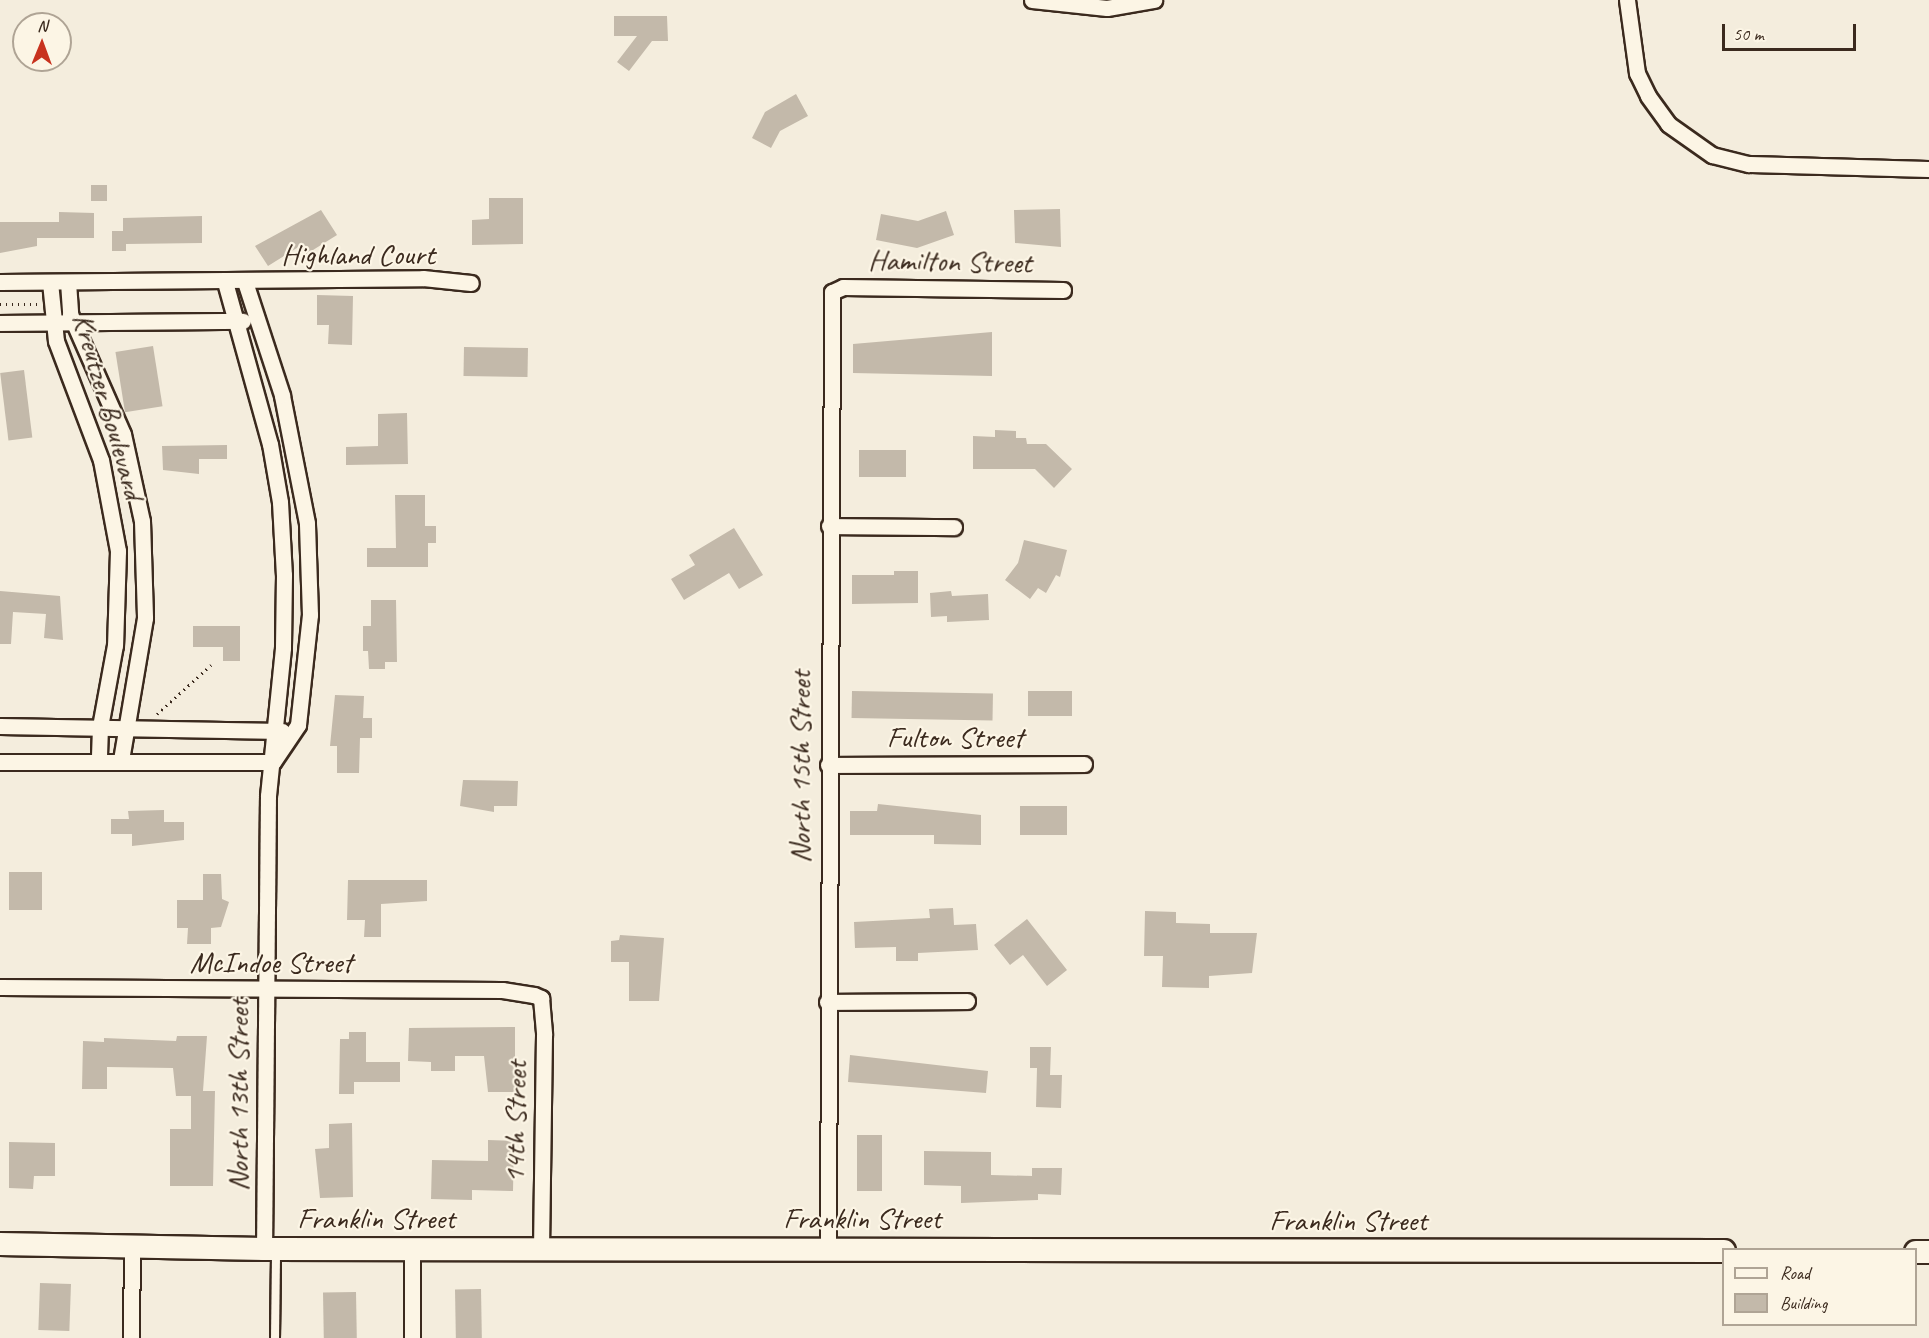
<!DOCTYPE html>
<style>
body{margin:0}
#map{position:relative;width:1929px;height:1338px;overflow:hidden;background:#f4eddd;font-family:Caveat,sans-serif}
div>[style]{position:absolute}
.building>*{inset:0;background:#c3b9aa;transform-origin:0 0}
.path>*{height:3px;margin-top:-1.5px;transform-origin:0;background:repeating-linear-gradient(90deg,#3b2a1e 0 1.5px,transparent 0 6px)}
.roads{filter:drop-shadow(2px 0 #3b2a1e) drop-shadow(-2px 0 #3b2a1e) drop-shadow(0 2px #3b2a1e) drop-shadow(0 -2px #3b2a1e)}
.lane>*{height:8px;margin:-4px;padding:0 4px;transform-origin:4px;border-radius:4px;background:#fcf5e5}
.street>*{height:15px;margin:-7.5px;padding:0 7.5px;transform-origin:7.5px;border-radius:7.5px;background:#fcf5e5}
.secondary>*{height:22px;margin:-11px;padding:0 11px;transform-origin:11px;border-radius:11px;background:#fcf5e5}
span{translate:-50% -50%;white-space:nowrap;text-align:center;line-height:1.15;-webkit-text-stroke:4.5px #fcf5e5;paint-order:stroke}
.street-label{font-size:30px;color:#3b2a1e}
.legend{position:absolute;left:1722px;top:1248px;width:195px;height:78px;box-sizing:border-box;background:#fcf5e5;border:2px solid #afa495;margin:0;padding:8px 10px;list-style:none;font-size:18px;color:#3b2a1e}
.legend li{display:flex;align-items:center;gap:12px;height:30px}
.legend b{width:30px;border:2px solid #afa495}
.north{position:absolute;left:12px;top:12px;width:60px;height:60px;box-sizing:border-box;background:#fcf5e5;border:2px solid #afa495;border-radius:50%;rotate:1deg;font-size:16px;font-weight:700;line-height:24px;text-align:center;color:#3b2a1e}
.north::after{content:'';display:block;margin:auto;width:21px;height:27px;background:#c8321e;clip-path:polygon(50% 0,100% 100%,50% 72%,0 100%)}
.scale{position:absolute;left:1722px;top:24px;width:134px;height:27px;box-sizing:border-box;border:3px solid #3b2a1e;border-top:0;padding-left:8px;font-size:18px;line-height:21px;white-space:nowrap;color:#3b2a1e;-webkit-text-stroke:4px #fcf5e5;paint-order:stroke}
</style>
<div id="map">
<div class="building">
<div style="clip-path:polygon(614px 16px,667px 16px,668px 41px,652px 41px,629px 71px,617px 62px,637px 36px,614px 36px)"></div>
<div style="clip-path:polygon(796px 94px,808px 116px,780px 131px,771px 148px,752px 138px,765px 112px)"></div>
<div style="left:91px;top:185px;width:16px;height:16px"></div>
<div style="clip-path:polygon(489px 198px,523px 198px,523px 244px,472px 245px,472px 220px,489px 219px)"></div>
<div style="clip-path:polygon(1060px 209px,1061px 247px,1015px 243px,1014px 210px)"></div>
<div style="clip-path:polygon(321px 210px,337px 235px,305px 255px,300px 246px,268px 266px,255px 246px)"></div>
<div style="clip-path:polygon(946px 211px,954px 235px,917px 248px,876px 240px,881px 214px,918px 221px)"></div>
<div style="clip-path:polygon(59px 212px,94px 213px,94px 238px,37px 238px,37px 246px,0 253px,0 222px,59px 222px)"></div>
<div style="clip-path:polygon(202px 216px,202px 243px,126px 244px,126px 251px,112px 251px,112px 231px,123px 231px,123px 218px)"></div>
<div style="clip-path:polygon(317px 295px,353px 296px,352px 345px,328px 344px,329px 325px,317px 325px)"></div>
<div style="clip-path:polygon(992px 332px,992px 376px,853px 373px,853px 344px)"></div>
<div style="left:153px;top:346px;width:61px;height:38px;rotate:81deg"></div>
<div style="left:464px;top:347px;width:64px;height:29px;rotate:1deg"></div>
<div style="left:24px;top:370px;width:68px;height:24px;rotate:83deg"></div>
<div style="clip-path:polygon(407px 413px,408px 464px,346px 465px,346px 447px,378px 446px,378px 414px)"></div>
<div style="clip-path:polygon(995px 430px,1016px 431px,1016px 438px,1026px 438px,1027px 444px,1046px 444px,1072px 469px,1054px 488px,1035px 469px,973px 469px,973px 436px,995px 437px)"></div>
<div style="clip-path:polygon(227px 445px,227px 459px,199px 459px,199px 474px,163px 470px,162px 446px)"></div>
<div style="left:906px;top:450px;width:27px;height:47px;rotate:90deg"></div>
<div style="clip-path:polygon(395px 495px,425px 495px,425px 526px,436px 526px,436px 543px,428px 543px,428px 567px,367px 567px,367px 548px,396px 548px)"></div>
<div style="clip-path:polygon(734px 528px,763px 575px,739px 589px,729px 573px,684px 600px,671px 579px,695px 565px,689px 555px)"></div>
<div style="clip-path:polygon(1024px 540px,1067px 550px,1060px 577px,1056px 575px,1046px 593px,1038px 588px,1030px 599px,1005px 580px,1018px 563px)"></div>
<div style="clip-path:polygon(894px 571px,918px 571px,918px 603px,852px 604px,852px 575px,894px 575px)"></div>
<div style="clip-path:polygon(0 591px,60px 596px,63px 640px,44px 638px,46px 614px,13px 612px,11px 644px,0 644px)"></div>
<div style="clip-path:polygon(951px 591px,952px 596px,988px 594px,989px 620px,947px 622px,947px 616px,931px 617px,930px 593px)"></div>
<div style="clip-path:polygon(371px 600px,396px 600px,397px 662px,385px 662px,385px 669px,369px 669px,368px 651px,363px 651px,363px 626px,371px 626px)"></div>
<div style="clip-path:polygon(193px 626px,240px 626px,240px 661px,223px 661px,223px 647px,193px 647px)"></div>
<div style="left:852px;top:691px;width:141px;height:27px;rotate:1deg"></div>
<div style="left:1028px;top:691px;width:44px;height:25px"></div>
<div style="clip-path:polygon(335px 695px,364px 696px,363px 718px,372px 718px,372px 738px,360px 738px,359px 773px,337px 773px,337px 746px,330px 746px)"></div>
<div style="clip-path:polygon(463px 780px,518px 781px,517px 806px,494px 806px,494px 812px,460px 806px)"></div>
<div style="clip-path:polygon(878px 804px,981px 815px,981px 845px,934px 844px,934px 835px,850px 835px,850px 811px,877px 811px)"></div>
<div style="left:1067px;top:806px;width:29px;height:47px;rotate:90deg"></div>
<div style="clip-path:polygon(164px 810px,164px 822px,184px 822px,184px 840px,132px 846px,132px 834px,111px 834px,111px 819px,129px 819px,128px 811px)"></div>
<div style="left:9px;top:872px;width:33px;height:38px"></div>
<div style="clip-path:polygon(203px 874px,221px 874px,222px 899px,229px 902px,221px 927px,211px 928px,211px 944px,187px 944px,188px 928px,177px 928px,177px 900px,203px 900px)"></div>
<div style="clip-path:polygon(348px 880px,427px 880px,427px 901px,381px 904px,381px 937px,364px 937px,365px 920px,347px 920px)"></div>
<div style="clip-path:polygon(953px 908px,954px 925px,976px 924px,978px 950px,918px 953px,918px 961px,896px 961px,896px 947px,855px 948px,854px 922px,930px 918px,929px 909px)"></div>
<div style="clip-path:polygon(1145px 911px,1176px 912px,1176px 923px,1210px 924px,1210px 933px,1257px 933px,1252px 973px,1209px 976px,1209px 988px,1162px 987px,1163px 956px,1144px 956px)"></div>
<div style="clip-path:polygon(1027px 919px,1067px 970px,1047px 986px,1023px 955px,1010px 965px,994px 945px)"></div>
<div style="clip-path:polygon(620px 935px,664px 938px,659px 1001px,629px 1001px,629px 962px,611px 962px,611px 941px,619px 940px)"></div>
<div style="clip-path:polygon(515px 1027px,515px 1092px,488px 1092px,484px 1056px,455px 1056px,455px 1071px,431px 1071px,431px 1062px,408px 1061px,409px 1028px)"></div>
<div style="clip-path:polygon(349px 1032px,366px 1032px,366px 1062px,400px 1062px,400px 1082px,354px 1082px,354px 1094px,339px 1094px,340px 1039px,349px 1039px)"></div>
<div style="clip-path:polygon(177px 1036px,207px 1036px,203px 1091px,215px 1091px,213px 1186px,170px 1186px,170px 1129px,191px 1129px,191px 1096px,176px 1096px,173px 1068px,107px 1067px,107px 1089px,82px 1089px,83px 1041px,104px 1042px,104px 1038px,176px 1041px)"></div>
<div style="clip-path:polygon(1030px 1047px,1051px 1047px,1050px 1075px,1062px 1075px,1061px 1108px,1036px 1107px,1037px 1068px,1030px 1068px)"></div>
<div style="clip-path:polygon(850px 1055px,988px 1071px,986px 1093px,848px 1082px)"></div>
<div style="clip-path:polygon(352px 1123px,353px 1197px,320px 1198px,315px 1149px,329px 1148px,329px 1124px)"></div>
<div style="left:857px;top:1135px;width:25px;height:56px"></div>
<div style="clip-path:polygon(488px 1140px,514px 1141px,513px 1191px,472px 1190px,472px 1200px,431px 1199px,432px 1160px,488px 1161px)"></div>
<div style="clip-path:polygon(9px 1142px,55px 1143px,55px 1176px,34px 1176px,33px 1189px,9px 1188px)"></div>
<div style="clip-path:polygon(924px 1151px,991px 1152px,991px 1175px,1032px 1176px,1032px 1168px,1062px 1168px,1061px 1195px,1038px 1194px,1038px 1200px,961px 1203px,961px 1186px,924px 1185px)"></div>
<div style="left:40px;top:1283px;width:31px;height:47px;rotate:2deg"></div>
<div style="left:481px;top:1289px;width:49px;height:26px;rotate:89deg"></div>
<div style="left:356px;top:1292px;width:46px;height:33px;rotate:89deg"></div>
</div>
<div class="path">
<div style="left:0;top:304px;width:37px"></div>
<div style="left:157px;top:714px;width:73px;rotate:-42.2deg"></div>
</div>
<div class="roads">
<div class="lane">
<div style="left:275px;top:1338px;width:85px;rotate:-89.3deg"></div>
</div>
<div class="street">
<div style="left:1032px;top:0;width:75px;rotate:6.1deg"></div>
<div style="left:1107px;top:8px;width:48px;rotate:-9.7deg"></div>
<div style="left:1627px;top:0;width:74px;rotate:82.2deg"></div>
<div style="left:1637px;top:73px;width:25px;rotate:64deg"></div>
<div style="left:1648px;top:96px;width:34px;rotate:54deg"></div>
<div style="left:1668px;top:124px;width:54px;rotate:35.2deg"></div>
<div style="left:1712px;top:155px;width:38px;rotate:14deg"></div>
<div style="left:1749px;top:164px;width:180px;rotate:1.6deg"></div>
<div style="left:0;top:282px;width:423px;rotate:-0.5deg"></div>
<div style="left:423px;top:278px;width:48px;rotate:5.9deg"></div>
<div style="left:50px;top:282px;width:59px;rotate:84.2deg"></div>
<div style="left:56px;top:341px;width:127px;rotate:69.3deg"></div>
<div style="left:101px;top:460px;width:93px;rotate:79.4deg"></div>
<div style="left:118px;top:551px;width:94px;rotate:91.8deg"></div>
<div style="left:115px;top:645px;width:83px;rotate:100.4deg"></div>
<div style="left:100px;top:727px;width:33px;rotate:92deg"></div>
<div style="left:68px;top:282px;width:32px;rotate:86deg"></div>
<div style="left:70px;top:314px;width:131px;rotate:66.2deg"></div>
<div style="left:123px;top:434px;width:89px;rotate:77.7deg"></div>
<div style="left:142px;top:521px;width:97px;rotate:88.2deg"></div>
<div style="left:145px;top:618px;width:144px;rotate:99.6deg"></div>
<div style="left:225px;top:282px;width:168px;rotate:74.5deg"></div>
<div style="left:270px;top:444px;width:59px;rotate:80.2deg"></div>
<div style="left:280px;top:502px;width:73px;rotate:86.9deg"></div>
<div style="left:284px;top:575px;width:73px;rotate:90.8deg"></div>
<div style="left:283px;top:648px;width:149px;rotate:95.8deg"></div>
<div style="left:268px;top:796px;width:453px;rotate:90.5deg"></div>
<div style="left:0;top:323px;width:243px;rotate:-0.5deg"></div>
<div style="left:829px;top:526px;width:125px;rotate:0.5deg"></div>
<div style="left:0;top:726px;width:282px;rotate:1deg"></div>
<div style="left:0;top:762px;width:273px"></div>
<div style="left:273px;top:762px;width:45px;rotate:-56deg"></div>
<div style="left:298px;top:725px;width:111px;rotate:-83.8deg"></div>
<div style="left:310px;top:615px;width:92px;rotate:-91.9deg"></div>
<div style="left:307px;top:523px;width:130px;rotate:-101.1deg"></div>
<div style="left:282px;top:395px;width:119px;rotate:-108.1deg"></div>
<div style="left:828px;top:765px;width:256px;rotate:-0.2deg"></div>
<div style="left:0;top:987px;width:502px;rotate:0.34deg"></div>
<div style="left:502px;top:990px;width:32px;rotate:9deg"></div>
<div style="left:534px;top:995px;width:8px;rotate:23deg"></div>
<div style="left:541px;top:998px;width:37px;rotate:85deg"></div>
<div style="left:544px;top:1035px;width:212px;rotate:90.8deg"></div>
<div style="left:827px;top:1002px;width:140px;rotate:-0.4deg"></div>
<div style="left:828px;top:1248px;width:956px;rotate:-89.76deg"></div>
<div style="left:832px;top:292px;width:12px;rotate:-24deg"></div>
<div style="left:843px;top:287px;width:220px;rotate:0.8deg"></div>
<div style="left:131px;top:1338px;width:91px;rotate:-89.4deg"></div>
<div style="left:412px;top:1338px;width:89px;rotate:-90deg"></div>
</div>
<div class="secondary">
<div style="left:0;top:1244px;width:264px;rotate:1.1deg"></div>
<div style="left:264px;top:1249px;width:1460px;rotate:0.08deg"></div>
<div style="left:1916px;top:1252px;width:13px"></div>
</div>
</div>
<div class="street-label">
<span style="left:358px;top:254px">Highland Court</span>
<span style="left:950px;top:261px;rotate:1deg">Hamilton Street</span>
<span style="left:109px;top:406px;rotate:74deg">Kreutzer Boulevard</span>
<span style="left:955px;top:737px">Fulton Street</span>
<span style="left:800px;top:767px;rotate:-90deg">North 15th Street</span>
<span style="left:271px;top:962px">McIndoe Street</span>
<span style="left:238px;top:1095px;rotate:-90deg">North 13th Street</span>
<span style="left:515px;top:1122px;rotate:-89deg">14th Street</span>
<span style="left:376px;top:1218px">Franklin Street</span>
<span style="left:862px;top:1218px">Franklin Street</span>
<span style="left:1348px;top:1220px">Franklin Street</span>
</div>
<ul class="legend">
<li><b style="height:8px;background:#fcf5e5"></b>Road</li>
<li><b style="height:16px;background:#c3b9aa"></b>Building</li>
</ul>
<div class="north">N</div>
<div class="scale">50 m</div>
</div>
